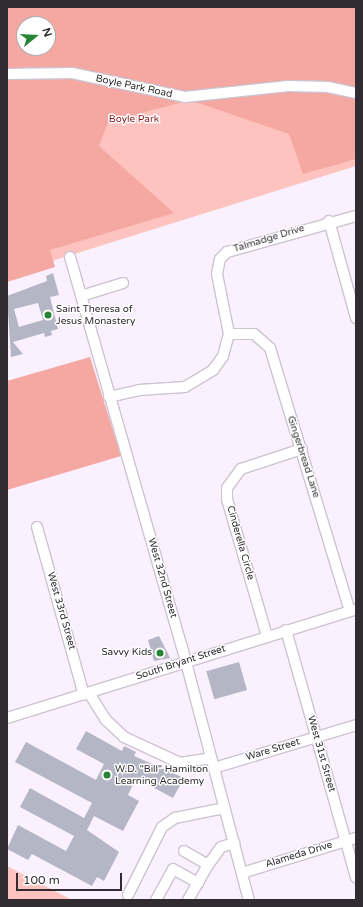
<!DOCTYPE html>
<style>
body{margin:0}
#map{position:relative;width:363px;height:907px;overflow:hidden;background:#faf0fe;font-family:"Varela Round",sans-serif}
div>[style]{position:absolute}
.green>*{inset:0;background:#fec3be}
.forest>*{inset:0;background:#f4a8a1}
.building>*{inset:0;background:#b5b6c5;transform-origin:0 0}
.roads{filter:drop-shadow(1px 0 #cdc3d1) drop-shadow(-1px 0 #cdc3d1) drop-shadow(0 1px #cdc3d1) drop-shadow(0 -1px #cdc3d1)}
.minor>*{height:10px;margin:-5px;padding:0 5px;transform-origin:5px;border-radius:5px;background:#fff}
.dots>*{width:11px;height:11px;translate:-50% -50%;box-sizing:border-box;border:2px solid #fff;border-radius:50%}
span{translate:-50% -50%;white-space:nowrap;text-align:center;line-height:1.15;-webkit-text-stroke:3px #fff;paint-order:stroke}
.street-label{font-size:10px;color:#302c31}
.park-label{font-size:10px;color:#881c1f}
.poi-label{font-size:10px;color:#302c31}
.left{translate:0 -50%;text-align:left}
.right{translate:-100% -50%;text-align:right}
.frame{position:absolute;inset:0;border:8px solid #302c31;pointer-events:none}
.north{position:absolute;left:16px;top:16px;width:40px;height:40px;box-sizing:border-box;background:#fff;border:1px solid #acabad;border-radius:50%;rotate:72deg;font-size:11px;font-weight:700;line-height:16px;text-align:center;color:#302c31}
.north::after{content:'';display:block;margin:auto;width:14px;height:18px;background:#268435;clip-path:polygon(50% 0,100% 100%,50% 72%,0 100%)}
.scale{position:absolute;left:16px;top:873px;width:106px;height:18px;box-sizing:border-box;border:2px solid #302c31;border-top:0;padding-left:5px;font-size:12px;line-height:14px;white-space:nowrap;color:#302c31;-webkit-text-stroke:3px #fff;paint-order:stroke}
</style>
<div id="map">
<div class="green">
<div style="clip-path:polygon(evenodd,7px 7px,356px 7px,356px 166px,7px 275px,7px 7px,24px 24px,48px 24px,48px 48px,24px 48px,24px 24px)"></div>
<div style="clip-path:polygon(7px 866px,72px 900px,7px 900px)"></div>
</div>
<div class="forest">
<div style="clip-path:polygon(evenodd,7px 7px,356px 7px,356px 159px,303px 174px,289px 134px,190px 100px,108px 122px,99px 146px,174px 213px,50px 250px,55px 267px,7px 282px,7px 7px,24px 24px,48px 24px,48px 48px,24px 48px,24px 24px)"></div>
<div style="clip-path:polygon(90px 357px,121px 456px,7px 490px,7px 381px)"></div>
</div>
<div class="building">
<div style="clip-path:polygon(evenodd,53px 273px,59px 295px,50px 297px,58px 329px,51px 331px,52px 335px,45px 337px,44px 333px,13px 342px,23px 354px,11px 357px,7px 296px,47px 281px,46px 276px,53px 273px,38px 303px,43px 320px,19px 327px,14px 309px,38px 303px)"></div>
<div style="clip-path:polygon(159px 636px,170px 658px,154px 661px,148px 640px)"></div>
<div style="left:239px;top:662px;width:29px;height:34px;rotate:74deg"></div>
<div style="clip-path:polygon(86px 731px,122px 751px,124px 746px,136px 752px,134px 756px,184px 778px,173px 798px,136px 778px,128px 795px,139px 801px,123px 831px,94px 816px,87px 830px,119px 852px,104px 881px,97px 877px,92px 886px,32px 854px,28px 860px,7px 849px,18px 825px,66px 851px,74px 836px,20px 807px,30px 788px,84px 818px,92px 803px,15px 762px,26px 742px,96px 780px,104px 764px,76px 749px)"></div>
</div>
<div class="roads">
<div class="minor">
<div style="left:7px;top:74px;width:65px;rotate:-0.9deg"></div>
<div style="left:72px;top:73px;width:116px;rotate:12deg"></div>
<div style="left:185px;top:97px;width:104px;rotate:-6.1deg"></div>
<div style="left:288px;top:86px;width:40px;rotate:1.4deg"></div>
<div style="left:328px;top:87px;width:29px;rotate:12deg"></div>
<div style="left:329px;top:221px;width:101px;rotate:74.4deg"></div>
<div style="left:70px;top:257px;width:406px;rotate:74deg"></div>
<div style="left:182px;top:647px;width:262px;rotate:75.2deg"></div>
<div style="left:81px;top:296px;width:44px;rotate:-17.2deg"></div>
<div style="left:229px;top:334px;width:25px"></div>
<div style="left:254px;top:334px;width:21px;rotate:41deg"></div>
<div style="left:270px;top:348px;width:275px;rotate:73.1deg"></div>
<div style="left:109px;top:397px;width:31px;rotate:-13deg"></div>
<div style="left:139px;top:390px;width:46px;rotate:-3.7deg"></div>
<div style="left:185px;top:387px;width:33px;rotate:-31deg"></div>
<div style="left:213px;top:370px;width:17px;rotate:-54deg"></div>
<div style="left:223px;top:356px;width:23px;rotate:-75deg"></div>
<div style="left:229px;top:334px;width:61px;rotate:-101.3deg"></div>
<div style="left:217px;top:274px;width:15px;rotate:-79deg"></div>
<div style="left:220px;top:259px;width:10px;rotate:-45deg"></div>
<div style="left:227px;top:252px;width:134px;rotate:-15.6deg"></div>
<div style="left:37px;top:527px;width:174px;rotate:74.4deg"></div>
<div style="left:286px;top:630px;width:257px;rotate:74.2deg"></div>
<div style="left:267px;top:636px;width:143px;rotate:-106.3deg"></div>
<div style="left:227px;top:499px;width:11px;rotate:-90deg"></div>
<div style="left:227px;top:488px;width:24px;rotate:-54deg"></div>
<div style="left:241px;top:469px;width:64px;rotate:-18.2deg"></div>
<div style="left:89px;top:693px;width:32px;rotate:58deg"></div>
<div style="left:106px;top:720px;width:25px;rotate:43deg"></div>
<div style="left:124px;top:737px;width:62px;rotate:24.9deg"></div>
<div style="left:180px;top:763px;width:31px;rotate:-9deg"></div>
<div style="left:7px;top:718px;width:366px;rotate:-17.3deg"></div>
<div style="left:214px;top:768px;width:148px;rotate:-16.8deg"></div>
<div style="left:184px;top:851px;width:28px;rotate:30deg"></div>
<div style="left:208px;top:865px;width:22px;rotate:-54deg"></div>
<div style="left:221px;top:847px;width:14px;rotate:-17deg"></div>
<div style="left:242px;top:873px;width:119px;rotate:-17.1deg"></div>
<div style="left:128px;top:895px;width:76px;rotate:-63.4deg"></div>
<div style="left:162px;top:827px;width:16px;rotate:-35deg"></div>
<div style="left:175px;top:818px;width:50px;rotate:-11.5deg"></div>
<div style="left:156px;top:900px;width:35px;rotate:-61deg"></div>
<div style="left:173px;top:869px;width:29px;rotate:29deg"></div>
<div style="left:188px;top:900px;width:40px;rotate:-60.3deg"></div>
</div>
</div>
<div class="dots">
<div style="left:48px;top:315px;background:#268435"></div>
<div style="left:160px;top:653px;background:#268435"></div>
<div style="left:107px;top:775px;background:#268435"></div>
</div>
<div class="street-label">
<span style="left:134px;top:87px;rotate:12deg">Boyle Park Road</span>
<span style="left:269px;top:239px;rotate:-17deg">Talmadge Drive</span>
<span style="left:303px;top:457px;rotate:72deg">Gingerbread Lane</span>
<span style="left:240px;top:543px;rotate:74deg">Cinderella Circle</span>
<span style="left:162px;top:578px;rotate:74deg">West 32nd Street</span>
<span style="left:61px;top:611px;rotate:74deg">West 33rd Street</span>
<span style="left:181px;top:663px;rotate:-18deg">South Bryant Street</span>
<span style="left:273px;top:750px;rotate:-17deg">Ware Street</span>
<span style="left:321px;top:754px;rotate:74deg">West 31st Street</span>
<span style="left:299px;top:855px;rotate:-17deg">Alameda Drive</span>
</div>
<div class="park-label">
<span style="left:134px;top:120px">Boyle Park</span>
</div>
<div class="poi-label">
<span class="left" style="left:56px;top:315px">Saint Theresa of<br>Jesus Monastery</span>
<span class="right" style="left:152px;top:653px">Savvy Kids</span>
<span class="left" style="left:115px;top:775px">W.D. "Bill" Hamilton<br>Learning Academy</span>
</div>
<div class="frame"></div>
<div class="north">N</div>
<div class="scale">100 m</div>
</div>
